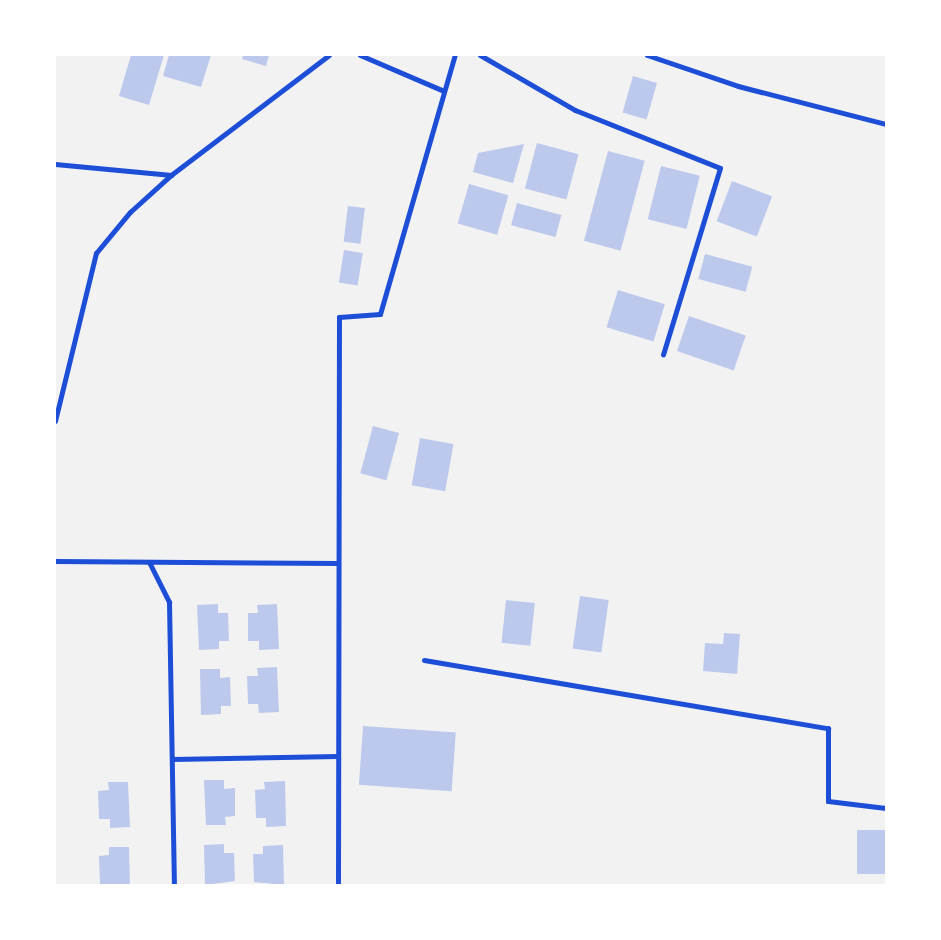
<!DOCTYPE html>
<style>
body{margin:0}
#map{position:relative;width:941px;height:940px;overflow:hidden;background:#f2f2f2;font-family:"Titillium Web",sans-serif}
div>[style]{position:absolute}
.building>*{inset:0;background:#bdc9ec;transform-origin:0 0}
.minor>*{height:5px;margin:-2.5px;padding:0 2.5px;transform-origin:2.5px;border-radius:2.5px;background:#1d4ed8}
span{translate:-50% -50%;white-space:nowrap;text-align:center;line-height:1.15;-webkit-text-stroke:4px #fff;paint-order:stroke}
.frame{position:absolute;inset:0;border:56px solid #fff;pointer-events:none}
</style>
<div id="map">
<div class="building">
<div style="clip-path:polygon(131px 55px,164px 55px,149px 105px,119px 96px)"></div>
<div style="clip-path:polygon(169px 55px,211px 55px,201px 87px,163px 76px)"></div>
<div style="clip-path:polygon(243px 55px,269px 55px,266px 66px,242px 59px)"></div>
<div style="left:633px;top:76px;width:25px;height:38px;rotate:16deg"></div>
<div style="left:537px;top:143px;width:43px;height:47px;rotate:15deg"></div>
<div style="clip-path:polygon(524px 144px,513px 183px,473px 172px,478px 153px)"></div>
<div style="left:608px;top:151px;width:38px;height:93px;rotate:15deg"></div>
<div style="left:661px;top:166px;width:40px;height:55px;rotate:14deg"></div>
<div style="left:732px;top:181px;width:43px;height:43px;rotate:21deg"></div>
<div style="left:469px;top:184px;width:41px;height:41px;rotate:16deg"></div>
<div style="left:517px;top:203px;width:46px;height:23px;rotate:15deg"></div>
<div style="left:348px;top:206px;width:17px;height:36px;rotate:7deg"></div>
<div style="left:344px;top:250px;width:19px;height:33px;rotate:9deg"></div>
<div style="left:705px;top:254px;width:49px;height:26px;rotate:15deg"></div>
<div style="left:618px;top:290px;width:49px;height:39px;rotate:17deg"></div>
<div style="left:689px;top:316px;width:60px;height:37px;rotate:19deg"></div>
<div style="left:373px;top:426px;width:27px;height:49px;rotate:15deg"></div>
<div style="left:420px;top:438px;width:34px;height:48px;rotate:10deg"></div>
<div style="left:580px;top:596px;width:29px;height:53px;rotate:8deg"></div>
<div style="left:506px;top:600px;width:29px;height:43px;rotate:6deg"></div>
<div style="clip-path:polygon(218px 604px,218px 613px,228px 613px,229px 641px,219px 641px,219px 649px,199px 650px,197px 605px)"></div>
<div style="clip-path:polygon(277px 604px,279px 649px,259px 650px,259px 641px,248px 641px,248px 613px,258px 613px,257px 605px)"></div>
<div style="clip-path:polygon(724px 633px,740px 634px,737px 674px,703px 671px,705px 643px,723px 644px)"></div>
<div style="clip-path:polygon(277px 667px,279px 712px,259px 713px,258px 704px,248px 704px,247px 676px,258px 676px,257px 668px)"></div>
<div style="clip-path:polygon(200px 669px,220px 669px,220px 678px,230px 677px,231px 706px,221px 706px,221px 714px,201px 715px)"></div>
<div style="left:363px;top:726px;width:93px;height:59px;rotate:4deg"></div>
<div style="clip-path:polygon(204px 780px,224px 780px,224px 789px,235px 788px,235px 816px,225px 817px,226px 825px,206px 825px)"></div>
<div style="clip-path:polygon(285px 781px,286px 826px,266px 827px,266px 818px,256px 818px,255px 790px,265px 789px,264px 782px)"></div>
<div style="clip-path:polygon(108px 782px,128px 782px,130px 827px,110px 828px,110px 819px,99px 819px,98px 791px,109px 790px)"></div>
<div style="left:857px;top:830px;width:29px;height:44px"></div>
<div style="clip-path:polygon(224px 844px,224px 853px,234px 853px,235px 881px,205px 885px,204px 845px)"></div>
<div style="clip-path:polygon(283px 845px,284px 885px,254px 882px,253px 854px,263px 854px,263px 846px)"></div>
<div style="clip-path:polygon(109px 847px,129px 847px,130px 885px,100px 884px,99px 856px,109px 855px)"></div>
</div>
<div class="minor">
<div style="left:360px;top:55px;width:91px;rotate:23.2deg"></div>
<div style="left:480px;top:55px;width:110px;rotate:30.1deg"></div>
<div style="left:575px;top:110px;width:156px;rotate:21.8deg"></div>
<div style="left:720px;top:168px;width:195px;rotate:107deg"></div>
<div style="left:647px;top:55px;width:96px;rotate:18.8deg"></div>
<div style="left:738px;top:86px;width:153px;rotate:14.4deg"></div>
<div style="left:55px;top:164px;width:117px;rotate:5.4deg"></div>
<div style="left:171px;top:175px;width:198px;rotate:-37.2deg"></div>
<div style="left:55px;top:421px;width:173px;rotate:-76.3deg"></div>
<div style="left:96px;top:253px;width:53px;rotate:-50.3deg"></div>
<div style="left:130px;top:212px;width:55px;rotate:-42.1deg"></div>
<div style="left:55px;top:561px;width:283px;rotate:0.4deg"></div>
<div style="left:149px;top:562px;width:45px;rotate:63.4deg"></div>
<div style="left:169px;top:602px;width:283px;rotate:89deg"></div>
<div style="left:424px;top:660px;width:410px;rotate:9.6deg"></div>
<div style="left:828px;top:728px;width:73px;rotate:90deg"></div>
<div style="left:828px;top:801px;width:58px;rotate:6.9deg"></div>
<div style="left:172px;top:759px;width:166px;rotate:-1deg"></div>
<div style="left:338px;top:885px;width:568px;rotate:-89.9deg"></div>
<div style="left:339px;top:317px;width:41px;rotate:-4.2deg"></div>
<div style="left:380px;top:314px;width:270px;rotate:-73.9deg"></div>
</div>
<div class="frame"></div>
</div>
